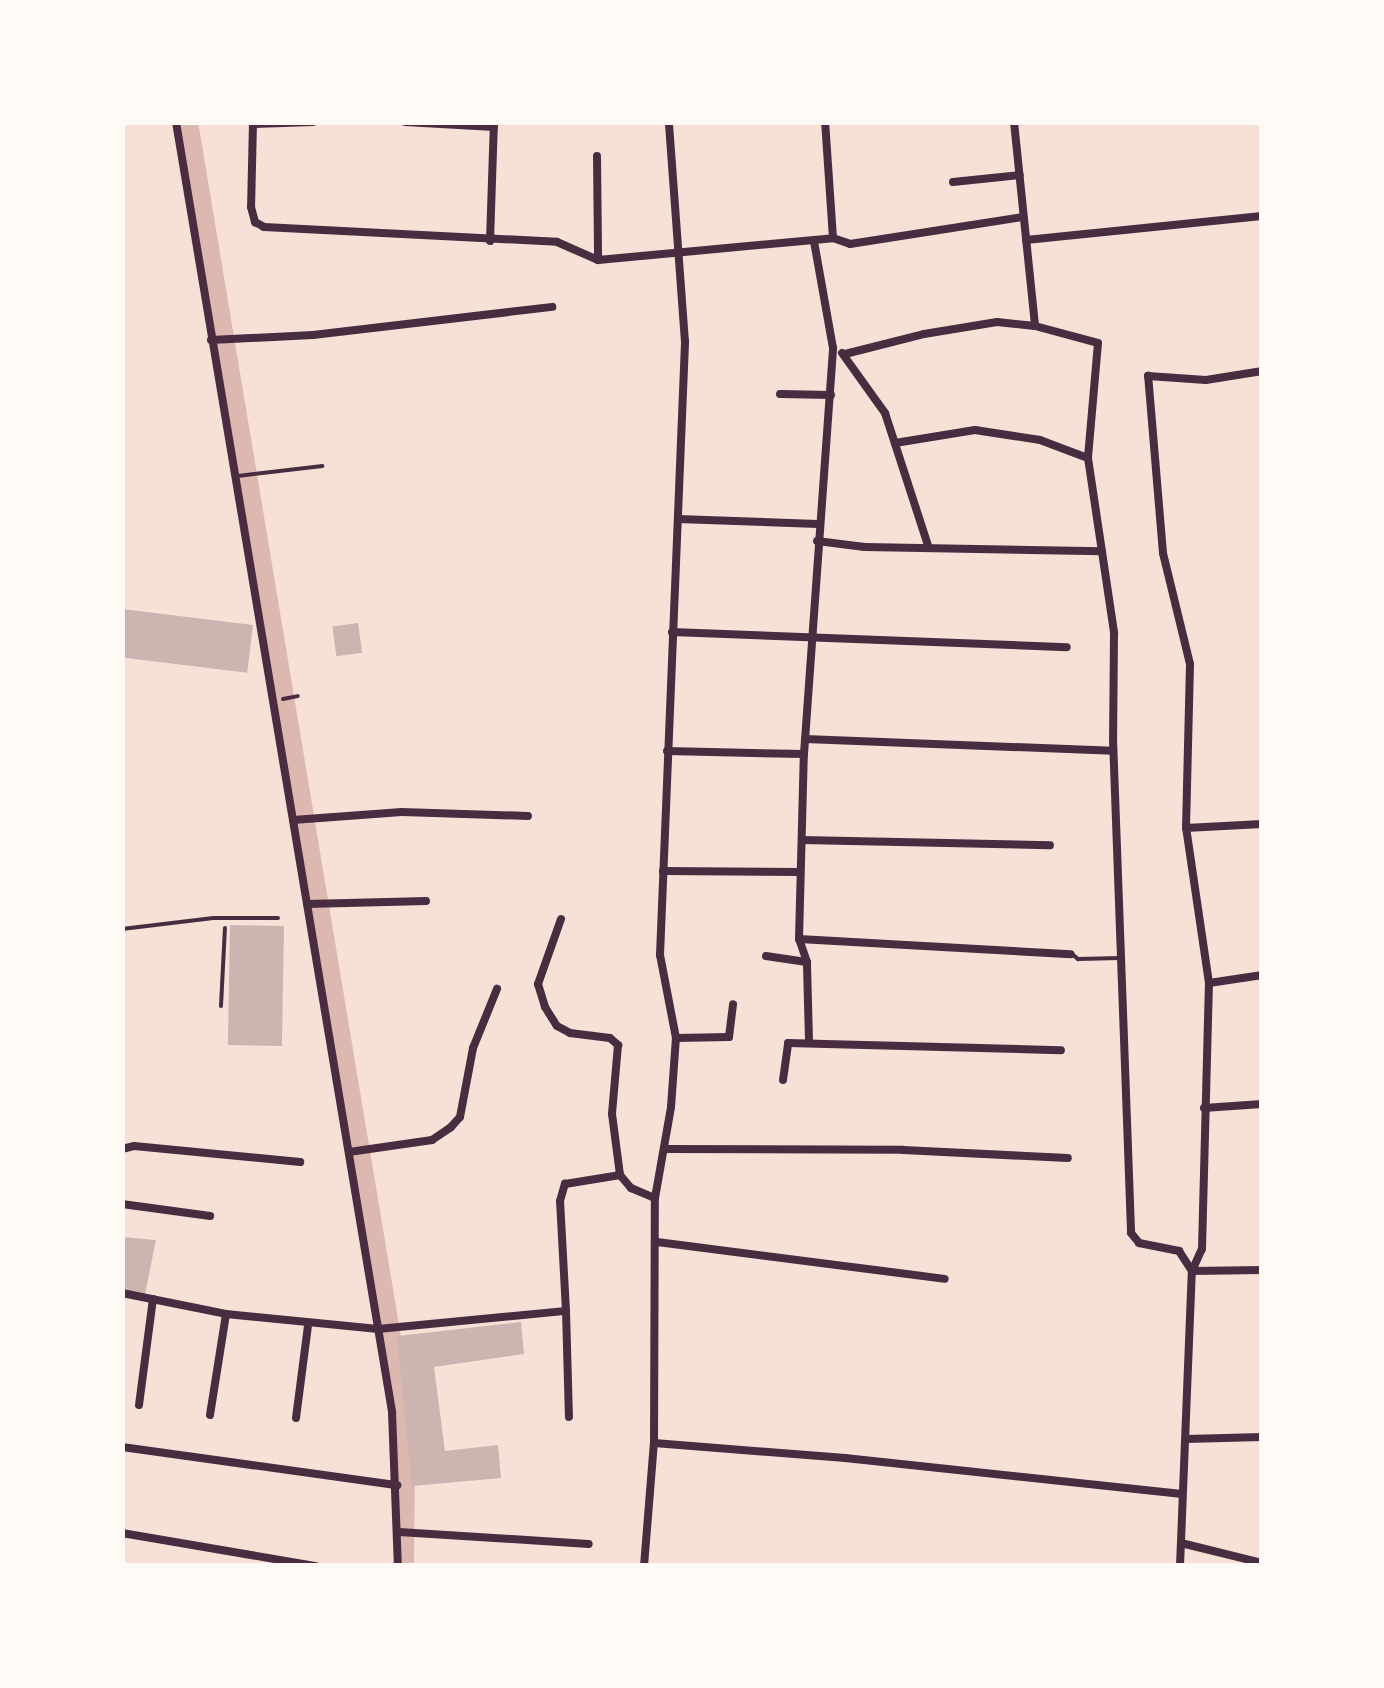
<!DOCTYPE html>
<style>
body{margin:0}
#map{position:relative;width:1384px;height:1688px;overflow:hidden;background:#f7e1d7;font-family:Poppins,sans-serif}
div>[style]{position:absolute}
.canal>*{height:20px;margin:-10px;padding:0 10px;transform-origin:10px;border-radius:10px;background:#dcb8b0}
.building>*{inset:0;background:#ccb4b1;transform-origin:0 0}
.path>*{height:4px;margin:-2px;padding:0 2px;transform-origin:2px;border-radius:2px;background:#4a2c40}
.service>*{height:4px;margin:-2px;padding:0 2px;transform-origin:2px;border-radius:2px;background:#4a2c40}
.minor>*{height:8px;margin:-4px;padding:0 4px;transform-origin:4px;border-radius:4px;background:#4a2c40}
span{translate:-50% -50%;white-space:nowrap;text-align:center;line-height:1.15;-webkit-text-stroke:8px #fffaf5;paint-order:stroke}
.frame{position:absolute;inset:0;border:125px solid #fffaf5;pointer-events:none}
</style>
<div id="map">
<div class="canal">
<div style="left:188px;top:122px;width:1239px;rotate:80.52deg"></div>
<div style="left:392px;top:1344px;width:121px;rotate:83.8deg"></div>
<div style="left:405px;top:1464px;width:102px;rotate:90.6deg"></div>
</div>
<div class="building">
<div style="left:122px;top:609px;width:132px;height:48px;rotate:7deg"></div>
<div style="left:358px;top:623px;width:30px;height:26px;rotate:82deg"></div>
<div style="left:230px;top:925px;width:54px;height:120px;rotate:1deg"></div>
<div style="clip-path:polygon(122px 1237px,156px 1240px,145px 1294px,122px 1290px)"></div>
<div style="clip-path:polygon(521px 1322px,524px 1354px,434px 1367px,445px 1451px,498px 1445px,501px 1478px,412px 1486px,397px 1336px)"></div>
</div>
<div class="path">
<div style="left:283px;top:699px;width:15px;rotate:-11deg"></div>
<div style="left:221px;top:1006px;width:78px;rotate:-87.1deg"></div>
</div>
<div class="service">
<div style="left:238px;top:476px;width:85px;rotate:-6.8deg"></div>
<div style="left:122px;top:929px;width:92px;rotate:-6.9deg"></div>
<div style="left:213px;top:918px;width:65px"></div>
<div style="left:1072px;top:954px;width:8px;rotate:40deg"></div>
<div style="left:1078px;top:959px;width:42px;rotate:-1.4deg"></div>
</div>
<div class="minor">
<div style="left:176px;top:122px;width:1308px;rotate:80.49deg"></div>
<div style="left:392px;top:1412px;width:154px;rotate:87.8deg"></div>
<div style="left:253px;top:122px;width:85px;rotate:91.3deg"></div>
<div style="left:251px;top:207px;width:16px;rotate:75deg"></div>
<div style="left:255px;top:222px;width:10px;rotate:29deg"></div>
<div style="left:264px;top:227px;width:293px;rotate:2.9deg"></div>
<div style="left:557px;top:242px;width:45px;rotate:23.7deg"></div>
<div style="left:598px;top:260px;width:236px;rotate:-5.3deg"></div>
<div style="left:833px;top:238px;width:116px;rotate:-93.9deg"></div>
<div style="left:405px;top:122px;width:89px;rotate:3.2deg"></div>
<div style="left:1014px;top:122px;width:205px;rotate:84.1deg"></div>
<div style="left:253px;top:124px;width:60px;rotate:-1.9deg"></div>
<div style="left:597px;top:156px;width:104px;rotate:89.4deg"></div>
<div style="left:953px;top:182px;width:67px;rotate:-6deg"></div>
<div style="left:833px;top:238px;width:18px;rotate:19deg"></div>
<div style="left:850px;top:244px;width:175px;rotate:-8.9deg"></div>
<div style="left:1026px;top:240px;width:237px;rotate:-5.8deg"></div>
<div style="left:490px;top:241px;width:119px;rotate:-88.1deg"></div>
<div style="left:211px;top:340px;width:102px;rotate:-2.8deg"></div>
<div style="left:313px;top:335px;width:241px;rotate:-6.7deg"></div>
<div style="left:842px;top:353px;width:74px;rotate:54.4deg"></div>
<div style="left:885px;top:413px;width:139px;rotate:72deg"></div>
<div style="left:845px;top:354px;width:81px;rotate:-14.2deg"></div>
<div style="left:924px;top:334px;width:74px;rotate:-9.3deg"></div>
<div style="left:997px;top:322px;width:38px;rotate:6deg"></div>
<div style="left:1035px;top:326px;width:65px;rotate:15.1deg"></div>
<div style="left:1098px;top:343px;width:115px;rotate:95deg"></div>
<div style="left:1088px;top:458px;width:177px;rotate:81.5deg"></div>
<div style="left:1114px;top:633px;width:106px;rotate:90.5deg"></div>
<div style="left:1113px;top:739px;width:494px;rotate:87.9deg"></div>
<div style="left:1131px;top:1233px;width:13px;rotate:51deg"></div>
<div style="left:1139px;top:1243px;width:41px;rotate:11.3deg"></div>
<div style="left:1179px;top:1251px;width:24px;rotate:57deg"></div>
<div style="left:780px;top:394px;width:51px;rotate:1.1deg"></div>
<div style="left:895px;top:443px;width:81px;rotate:-9.2deg"></div>
<div style="left:975px;top:430px;width:66px;rotate:8.7deg"></div>
<div style="left:1040px;top:440px;width:51px;rotate:20.6deg"></div>
<div style="left:678px;top:519px;width:140px;rotate:2deg"></div>
<div style="left:817px;top:541px;width:48px;rotate:7.1deg"></div>
<div style="left:865px;top:547px;width:237px;rotate:1deg"></div>
<div style="left:672px;top:632px;width:395px;rotate:2.2deg"></div>
<div style="left:805px;top:739px;width:308px;rotate:2.2deg"></div>
<div style="left:667px;top:751px;width:137px;rotate:1.3deg"></div>
<div style="left:293px;top:820px;width:109px;rotate:-4.2deg"></div>
<div style="left:402px;top:812px;width:126px;rotate:1.8deg"></div>
<div style="left:1186px;top:828px;width:76px;rotate:-3deg"></div>
<div style="left:802px;top:840px;width:248px;rotate:1.2deg"></div>
<div style="left:663px;top:871px;width:137px;rotate:0.4deg"></div>
<div style="left:307px;top:904px;width:119px;rotate:-1.4deg"></div>
<div style="left:561px;top:919px;width:69px;rotate:109.5deg"></div>
<div style="left:538px;top:984px;width:24px;rotate:73deg"></div>
<div style="left:545px;top:1007px;width:22px;rotate:58deg"></div>
<div style="left:557px;top:1026px;width:15px;rotate:28deg"></div>
<div style="left:570px;top:1033px;width:40px;rotate:7.1deg"></div>
<div style="left:610px;top:1038px;width:11px;rotate:41deg"></div>
<div style="left:618px;top:1045px;width:69px;rotate:95deg"></div>
<div style="left:612px;top:1114px;width:62px;rotate:82.5deg"></div>
<div style="left:620px;top:1175px;width:17px;rotate:50deg"></div>
<div style="left:631px;top:1188px;width:26px;rotate:23deg"></div>
<div style="left:799px;top:939px;width:272px;rotate:3.2deg"></div>
<div style="left:766px;top:956px;width:41px;rotate:8.3deg"></div>
<div style="left:1209px;top:983px;width:54px;rotate:-8.6deg"></div>
<div style="left:676px;top:1038px;width:53px;rotate:-1.1deg"></div>
<div style="left:729px;top:1037px;width:33px;rotate:-83deg"></div>
<div style="left:809px;top:1041px;width:79px;rotate:-91.5deg"></div>
<div style="left:807px;top:962px;width:24px;rotate:-109deg"></div>
<div style="left:799px;top:939px;width:185px;rotate:-88.5deg"></div>
<div style="left:804px;top:754px;width:407px;rotate:-85.9deg"></div>
<div style="left:833px;top:348px;width:109px;rotate:-100.1deg"></div>
<div style="left:783px;top:1080px;width:37px;rotate:-82deg"></div>
<div style="left:788px;top:1043px;width:273px;rotate:1.5deg"></div>
<div style="left:1204px;top:1108px;width:58px;rotate:-3.9deg"></div>
<div style="left:122px;top:1149px;width:12px;rotate:-14deg"></div>
<div style="left:134px;top:1146px;width:167px;rotate:5.5deg"></div>
<div style="left:664px;top:1149px;width:239px;rotate:0.2deg"></div>
<div style="left:903px;top:1150px;width:165px;rotate:2.8deg"></div>
<div style="left:349px;top:1152px;width:84px;rotate:-8.2deg"></div>
<div style="left:432px;top:1140px;width:23px;rotate:-34deg"></div>
<div style="left:451px;top:1127px;width:13px;rotate:-48deg"></div>
<div style="left:460px;top:1117px;width:70px;rotate:-79.3deg"></div>
<div style="left:473px;top:1048px;width:64px;rotate:-67.9deg"></div>
<div style="left:122px;top:1204px;width:89px;rotate:7.8deg"></div>
<div style="left:657px;top:1242px;width:290px;rotate:7.3deg"></div>
<div style="left:1192px;top:1271px;width:70px;rotate:-0.8deg"></div>
<div style="left:122px;top:1293px;width:106px;rotate:11.4deg"></div>
<div style="left:226px;top:1314px;width:153px;rotate:5.6deg"></div>
<div style="left:378px;top:1329px;width:189px;rotate:-5.5deg"></div>
<div style="left:566px;top:1311px;width:110px;rotate:-93.1deg"></div>
<div style="left:560px;top:1201px;width:18px;rotate:-74deg"></div>
<div style="left:565px;top:1184px;width:56px;rotate:-9.3deg"></div>
<div style="left:566px;top:1311px;width:106px;rotate:88.4deg"></div>
<div style="left:139px;top:1405px;width:107px;rotate:-82.5deg"></div>
<div style="left:210px;top:1415px;width:102px;rotate:-81deg"></div>
<div style="left:296px;top:1418px;width:94px;rotate:-82.6deg"></div>
<div style="left:1186px;top:1439px;width:76px;rotate:-1.5deg"></div>
<div style="left:654px;top:1443px;width:192px;rotate:4.5deg"></div>
<div style="left:845px;top:1458px;width:339px;rotate:6.1deg"></div>
<div style="left:122px;top:1447px;width:278px;rotate:7.9deg"></div>
<div style="left:399px;top:1532px;width:190px;rotate:3.6deg"></div>
<div style="left:122px;top:1533px;width:197px;rotate:9.7deg"></div>
<div style="left:1181px;top:1543px;width:83px;rotate:13.9deg"></div>
<div style="left:644px;top:1566px;width:123px;rotate:-85.4deg"></div>
<div style="left:654px;top:1443px;width:245px;rotate:-89.8deg"></div>
<div style="left:655px;top:1198px;width:92px;rotate:-80deg"></div>
<div style="left:671px;top:1107px;width:69px;rotate:-85.9deg"></div>
<div style="left:676px;top:1038px;width:85px;rotate:-100.9deg"></div>
<div style="left:660px;top:955px;width:614px;rotate:-87.66deg"></div>
<div style="left:685px;top:342px;width:221px;rotate:-94.2deg"></div>
<div style="left:1180px;top:1566px;width:295px;rotate:-87.7deg"></div>
<div style="left:1192px;top:1271px;width:24px;rotate:-66deg"></div>
<div style="left:1202px;top:1249px;width:266px;rotate:-88.5deg"></div>
<div style="left:1209px;top:983px;width:157px;rotate:-98.4deg"></div>
<div style="left:1186px;top:828px;width:164px;rotate:-88.6deg"></div>
<div style="left:1190px;top:664px;width:114px;rotate:-103.7deg"></div>
<div style="left:1163px;top:553px;width:178px;rotate:-94.8deg"></div>
<div style="left:1148px;top:376px;width:58px;rotate:3.9deg"></div>
<div style="left:1206px;top:380px;width:57px;rotate:-9.1deg"></div>
</div>
<div class="frame"></div>
</div>
